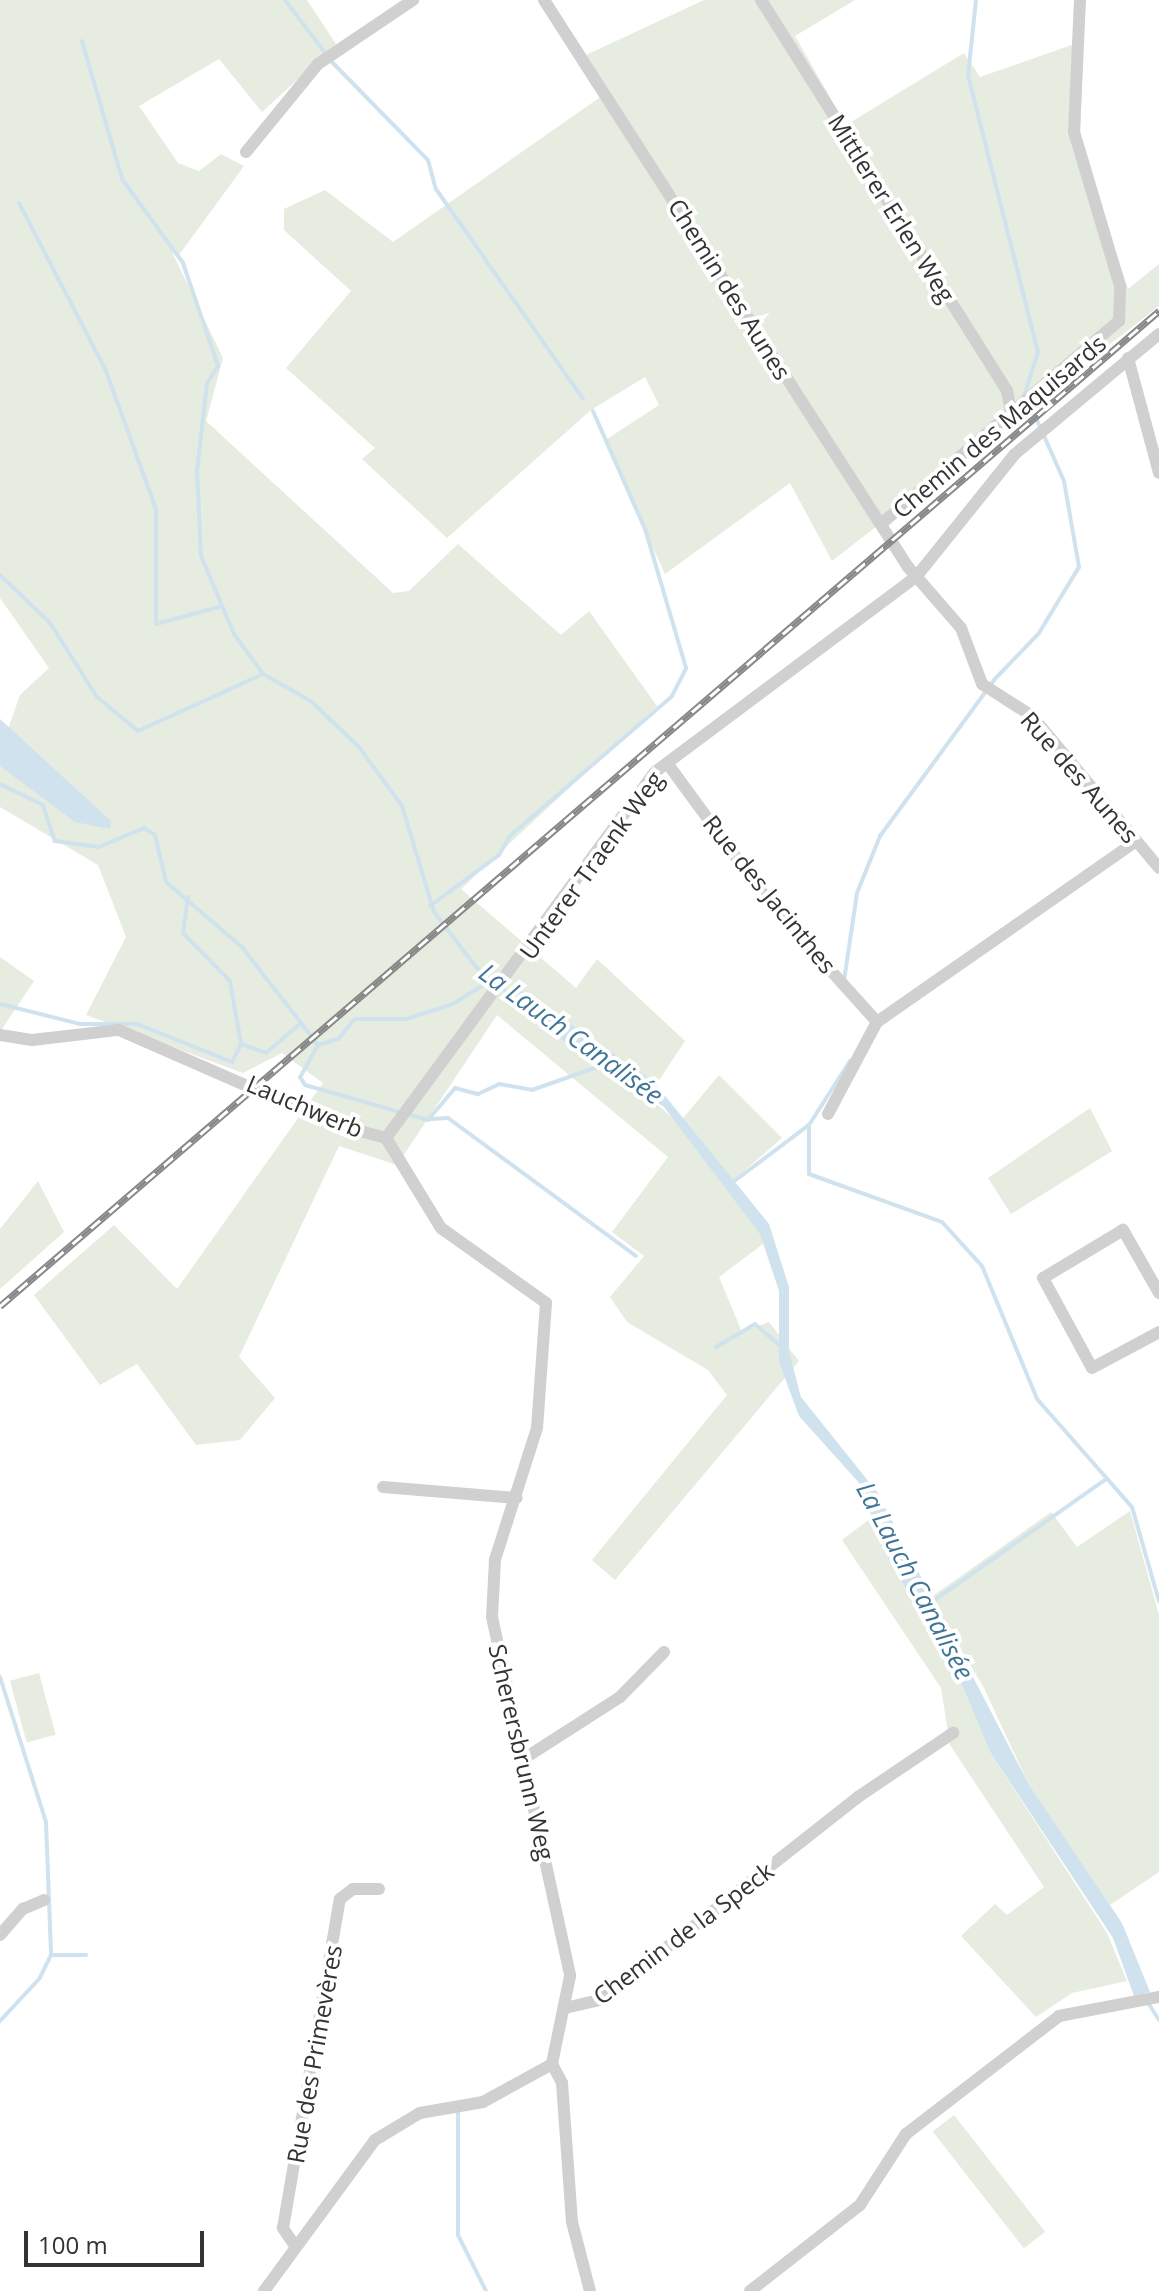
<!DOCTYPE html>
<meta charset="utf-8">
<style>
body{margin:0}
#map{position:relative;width:1159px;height:2291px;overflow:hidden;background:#fff;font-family:"Open Sans",sans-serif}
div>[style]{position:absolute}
.green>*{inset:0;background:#e6ecdf;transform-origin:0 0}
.water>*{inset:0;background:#cfe2ee}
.stream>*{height:4px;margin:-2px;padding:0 2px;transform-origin:2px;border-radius:2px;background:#cfe2ee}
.street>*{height:12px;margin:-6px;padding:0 6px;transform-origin:6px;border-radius:6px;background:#d0d0d0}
.rail>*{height:7px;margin-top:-3.5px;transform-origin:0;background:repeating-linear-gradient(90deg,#fff 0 12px,#888 0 24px);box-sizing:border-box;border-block:2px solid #888}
span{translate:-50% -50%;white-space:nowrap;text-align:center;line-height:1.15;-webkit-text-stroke:8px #fff;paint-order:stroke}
.street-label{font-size:24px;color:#333}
.water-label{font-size:26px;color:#3f7597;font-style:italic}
.scale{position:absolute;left:24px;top:2231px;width:180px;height:36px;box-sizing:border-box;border:4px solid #333;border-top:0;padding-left:10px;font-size:24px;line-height:28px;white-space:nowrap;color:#333;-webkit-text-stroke:6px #fff;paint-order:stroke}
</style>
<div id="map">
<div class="green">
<div style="clip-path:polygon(0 0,307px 0,336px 44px,262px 112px,219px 59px,139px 106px,178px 163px,199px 171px,221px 154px,244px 166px,179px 255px,172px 252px,223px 358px,206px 421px,393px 593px,409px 591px,458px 544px,561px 635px,589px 611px,657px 706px,461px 889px,576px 988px,597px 959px,685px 1041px,648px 1097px,679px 1123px,719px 1075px,782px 1138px,727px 1186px,767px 1241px,719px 1277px,742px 1332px,769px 1322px,799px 1361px,615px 1580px,592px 1560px,727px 1395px,708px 1370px,627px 1322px,610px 1297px,644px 1256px,612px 1232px,668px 1157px,497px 1015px,397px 1165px,339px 1146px,239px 1357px,275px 1398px,240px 1440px,196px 1445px,137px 1364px,100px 1385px,34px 1295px,114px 1225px,177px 1289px,323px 1083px,282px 1053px,243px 1073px,86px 1015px,126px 937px,98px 865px,0 807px,0 752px,20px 695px,49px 668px,0 598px)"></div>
<div style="clip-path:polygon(704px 0,855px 0,795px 36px,846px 125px,964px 53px,980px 77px,1083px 41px,1080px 143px,1128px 289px,1159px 264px,1159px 306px,832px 561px,790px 483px,665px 574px,604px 441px,659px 405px,645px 377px,591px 410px,447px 538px,362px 459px,375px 448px,286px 368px,351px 291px,284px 230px,284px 209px,325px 190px,393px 242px,609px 91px,586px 55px)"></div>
<div style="clip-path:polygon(0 957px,34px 981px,0 1032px)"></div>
<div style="clip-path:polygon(1090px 1108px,1112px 1151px,1011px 1214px,988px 1178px)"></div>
<div style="clip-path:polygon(38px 1181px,64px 1232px,0 1289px,0 1229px)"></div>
<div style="clip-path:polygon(1130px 1511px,1159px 1615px,1159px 1872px,1110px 1905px,1028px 1783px,984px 1688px,930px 1598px,1051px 1512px,1077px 1547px)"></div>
<div style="clip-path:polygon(875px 1515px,885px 1554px,959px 1678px,990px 1752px,1107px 1933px,1127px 1981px,1072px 1993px,1036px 2017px,961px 1936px,995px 1904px,1007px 1915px,1044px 1887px,950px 1745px,941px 1688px,842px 1540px)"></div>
<div style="left:39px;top:1673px;width:64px;height:30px;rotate:75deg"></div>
<div style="left:954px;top:2115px;width:148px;height:27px;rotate:52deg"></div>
</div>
<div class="water">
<div style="clip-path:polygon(0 719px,111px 821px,110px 829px,75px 822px,0 766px)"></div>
<div style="clip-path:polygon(515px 986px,653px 1081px,769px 1224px,789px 1287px,789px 1352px,801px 1397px,877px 1492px,1028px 1783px,1122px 1923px,1150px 1992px,1134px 1996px,1113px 1938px,990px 1752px,959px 1678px,885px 1554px,860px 1484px,799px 1416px,779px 1362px,779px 1291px,760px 1234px,664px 1107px,503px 1001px)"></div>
</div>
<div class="stream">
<div style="left:285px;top:0;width:68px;rotate:52.8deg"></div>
<div style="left:82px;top:41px;width:144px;rotate:73.8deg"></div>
<div style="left:122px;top:179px;width:104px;rotate:54deg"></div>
<div style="left:183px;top:263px;width:109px;rotate:71.2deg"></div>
<div style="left:218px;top:366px;width:20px;rotate:123deg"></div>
<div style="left:207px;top:383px;width:89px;rotate:96.5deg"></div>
<div style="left:197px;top:471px;width:85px;rotate:87.3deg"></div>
<div style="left:201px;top:556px;width:85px;rotate:67.1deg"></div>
<div style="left:234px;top:634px;width:49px;rotate:54.1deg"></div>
<div style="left:330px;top:60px;width:140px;rotate:45.6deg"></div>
<div style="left:428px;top:160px;width:30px;rotate:75deg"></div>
<div style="left:436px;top:189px;width:256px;rotate:55deg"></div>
<div style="left:19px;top:203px;width:189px;rotate:62.6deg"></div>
<div style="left:106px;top:371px;width:147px;rotate:70.1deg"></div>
<div style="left:156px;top:509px;width:115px;rotate:90deg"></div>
<div style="left:156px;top:624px;width:68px;rotate:-15.3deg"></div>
<div style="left:0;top:575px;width:69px;rotate:43.8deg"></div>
<div style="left:50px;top:623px;width:88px;rotate:57.6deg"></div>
<div style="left:97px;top:697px;width:53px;rotate:39.7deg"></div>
<div style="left:138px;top:731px;width:137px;rotate:-24.5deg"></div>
<div style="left:263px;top:674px;width:56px;rotate:29.7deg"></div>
<div style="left:312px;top:702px;width:65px;rotate:43.8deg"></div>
<div style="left:359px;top:747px;width:73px;rotate:53.9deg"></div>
<div style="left:402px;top:806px;width:111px;rotate:73.2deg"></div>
<div style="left:434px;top:912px;width:69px;rotate:52.6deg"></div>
<div style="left:476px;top:967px;width:48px;rotate:39deg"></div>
<div style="left:0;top:784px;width:48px;rotate:26deg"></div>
<div style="left:43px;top:805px;width:38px;rotate:72deg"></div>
<div style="left:55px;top:841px;width:44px;rotate:7.8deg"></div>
<div style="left:99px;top:847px;width:49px;rotate:-22.9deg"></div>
<div style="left:144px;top:828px;width:13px;rotate:32deg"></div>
<div style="left:155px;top:835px;width:48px;rotate:76.8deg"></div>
<div style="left:166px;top:882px;width:100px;rotate:40.5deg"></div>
<div style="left:242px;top:947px;width:124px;rotate:52.2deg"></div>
<div style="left:318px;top:1045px;width:21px;rotate:-17deg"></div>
<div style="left:338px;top:1039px;width:26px;rotate:-50deg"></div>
<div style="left:355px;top:1019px;width:51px"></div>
<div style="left:406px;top:1019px;width:49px;rotate:-17.7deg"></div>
<div style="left:453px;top:1004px;width:45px;rotate:-32.3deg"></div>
<div style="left:188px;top:897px;width:36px;rotate:98deg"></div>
<div style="left:183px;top:933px;width:67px;rotate:45.6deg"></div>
<div style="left:230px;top:981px;width:64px;rotate:80.1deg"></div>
<div style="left:241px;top:1044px;width:27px;rotate:20deg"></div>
<div style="left:266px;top:1053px;width:46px;rotate:-40.6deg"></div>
<div style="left:430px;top:906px;width:86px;rotate:-36.5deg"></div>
<div style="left:499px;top:855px;width:22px;rotate:-60deg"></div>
<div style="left:510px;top:836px;width:214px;rotate:-40.8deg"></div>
<div style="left:672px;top:696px;width:31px;rotate:-63deg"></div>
<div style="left:686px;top:668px;width:145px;rotate:-106.4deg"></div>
<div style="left:645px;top:529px;width:129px;rotate:-113.8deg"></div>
<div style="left:844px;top:981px;width:89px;rotate:-81.6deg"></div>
<div style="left:857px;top:893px;width:61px;rotate:-68deg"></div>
<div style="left:880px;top:836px;width:193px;rotate:-53.8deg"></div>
<div style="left:994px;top:680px;width:65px;rotate:-46.2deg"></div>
<div style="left:1039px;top:633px;width:77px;rotate:-58.8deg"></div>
<div style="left:1079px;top:567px;width:87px;rotate:-99.9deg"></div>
<div style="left:1064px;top:481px;width:96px;rotate:-113.9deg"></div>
<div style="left:1025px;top:393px;width:43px;rotate:-72.4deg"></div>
<div style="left:1038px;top:352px;width:285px;rotate:-104.2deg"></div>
<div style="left:968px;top:76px;width:76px;rotate:-84deg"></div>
<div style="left:0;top:1004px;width:82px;rotate:14deg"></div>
<div style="left:80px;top:1024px;width:57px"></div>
<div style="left:137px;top:1024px;width:102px;rotate:21.8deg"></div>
<div style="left:232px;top:1062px;width:20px;rotate:-63deg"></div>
<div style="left:318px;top:1045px;width:37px;rotate:119deg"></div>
<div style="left:300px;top:1077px;width:9px;rotate:58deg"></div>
<div style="left:305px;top:1085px;width:128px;rotate:15.9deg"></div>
<div style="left:428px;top:1120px;width:42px;rotate:-49.8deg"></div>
<div style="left:455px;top:1088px;width:24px;rotate:15deg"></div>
<div style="left:478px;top:1094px;width:23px;rotate:-25deg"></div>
<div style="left:499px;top:1084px;width:34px;rotate:10deg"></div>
<div style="left:532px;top:1090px;width:75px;rotate:-19.4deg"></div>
<div style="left:430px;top:1119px;width:18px;rotate:-3deg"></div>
<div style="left:448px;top:1118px;width:233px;rotate:36.3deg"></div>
<div style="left:809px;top:1125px;width:49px;rotate:90deg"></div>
<div style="left:809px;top:1174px;width:141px;rotate:19.8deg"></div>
<div style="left:942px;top:1222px;width:59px;rotate:47.7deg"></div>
<div style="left:982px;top:1266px;width:144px;rotate:67.5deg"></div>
<div style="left:1037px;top:1399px;width:144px;rotate:48.7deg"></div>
<div style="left:1132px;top:1507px;width:98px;rotate:74deg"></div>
<div style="left:733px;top:1182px;width:95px;rotate:-36.9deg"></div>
<div style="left:809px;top:1125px;width:76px;rotate:-57.4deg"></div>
<div style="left:716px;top:1347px;width:45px;rotate:-30.5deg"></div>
<div style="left:755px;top:1324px;width:35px;rotate:41deg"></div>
<div style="left:929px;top:1604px;width:217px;rotate:-35.2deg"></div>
<div style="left:0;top:1677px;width:152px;rotate:72.4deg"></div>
<div style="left:46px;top:1822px;width:133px;rotate:87.8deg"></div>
<div style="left:51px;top:1955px;width:25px;rotate:116deg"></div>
<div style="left:40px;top:1978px;width:59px;rotate:132.9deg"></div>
<div style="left:51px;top:1955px;width:35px"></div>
<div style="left:1139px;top:1989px;width:37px;rotate:57deg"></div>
<div style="left:458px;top:2113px;width:122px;rotate:90deg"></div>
<div style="left:458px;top:2235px;width:63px;rotate:63.4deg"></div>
</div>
<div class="street">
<div style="left:544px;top:0;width:674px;rotate:57.3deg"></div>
<div style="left:908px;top:567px;width:81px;rotate:49deg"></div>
<div style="left:961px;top:628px;width:60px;rotate:69.4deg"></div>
<div style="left:982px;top:684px;width:59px;rotate:32.6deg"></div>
<div style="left:1032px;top:716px;width:198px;rotate:50.1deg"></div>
<div style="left:761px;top:0;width:461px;rotate:57.8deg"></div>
<div style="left:1007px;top:390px;width:29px;rotate:80deg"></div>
<div style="left:246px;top:152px;width:114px;rotate:-50.7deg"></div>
<div style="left:318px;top:64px;width:115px;rotate:-34deg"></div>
<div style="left:1128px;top:358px;width:119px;rotate:74.9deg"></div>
<div style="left:881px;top:524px;width:313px;rotate:-40.5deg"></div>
<div style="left:1119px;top:321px;width:35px;rotate:-88deg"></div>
<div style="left:1120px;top:286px;width:161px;rotate:-106.6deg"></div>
<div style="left:1074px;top:132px;width:132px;rotate:-87.4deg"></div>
<div style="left:667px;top:763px;width:174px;rotate:53.7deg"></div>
<div style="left:770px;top:903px;width:160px;rotate:48deg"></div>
<div style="left:0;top:1035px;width:32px;rotate:9deg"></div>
<div style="left:32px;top:1040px;width:88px;rotate:-6.6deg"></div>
<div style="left:119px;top:1030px;width:235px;rotate:23.6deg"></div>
<div style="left:334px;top:1124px;width:54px;rotate:15.1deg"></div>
<div style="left:386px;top:1138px;width:105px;rotate:58.6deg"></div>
<div style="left:441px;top:1228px;width:129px;rotate:35.5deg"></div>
<div style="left:546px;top:1303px;width:125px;rotate:94.1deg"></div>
<div style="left:537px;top:1428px;width:139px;rotate:107.7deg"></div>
<div style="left:495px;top:1560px;width:57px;rotate:93deg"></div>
<div style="left:492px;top:1617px;width:367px;rotate:77.7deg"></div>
<div style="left:570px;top:1976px;width:90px;rotate:101.6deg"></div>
<div style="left:552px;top:2064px;width:21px;rotate:62deg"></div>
<div style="left:562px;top:2083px;width:139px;rotate:85.9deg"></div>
<div style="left:572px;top:2222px;width:71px;rotate:75.4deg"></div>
<div style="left:828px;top:1114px;width:104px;rotate:-62deg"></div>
<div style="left:877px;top:1022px;width:316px;rotate:-34.9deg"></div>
<div style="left:386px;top:1138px;width:454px;rotate:-53.7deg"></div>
<div style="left:655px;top:772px;width:326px;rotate:-36.8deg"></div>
<div style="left:916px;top:577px;width:158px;rotate:-51.2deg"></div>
<div style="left:1015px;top:454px;width:187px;rotate:-39.8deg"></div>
<div style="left:1159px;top:1293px;width:73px;rotate:-119.7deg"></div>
<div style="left:1123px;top:1230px;width:93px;rotate:149deg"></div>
<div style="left:1043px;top:1278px;width:102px;rotate:61.4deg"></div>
<div style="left:1092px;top:1368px;width:76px;rotate:-28.2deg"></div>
<div style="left:383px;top:1487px;width:134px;rotate:4.7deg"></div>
<div style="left:525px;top:1758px;width:113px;rotate:-32.7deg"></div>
<div style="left:620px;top:1697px;width:63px;rotate:-45.6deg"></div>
<div style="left:0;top:1935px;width:35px;rotate:-49deg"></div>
<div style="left:23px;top:1909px;width:23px;rotate:-23deg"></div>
<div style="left:565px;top:2008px;width:36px;rotate:-13deg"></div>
<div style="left:600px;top:2000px;width:328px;rotate:-38.2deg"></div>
<div style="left:858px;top:1797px;width:115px;rotate:-34deg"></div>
<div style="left:295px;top:2246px;width:22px;rotate:-124deg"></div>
<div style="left:283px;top:2228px;width:334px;rotate:-80.2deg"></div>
<div style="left:340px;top:1899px;width:16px;rotate:-38deg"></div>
<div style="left:353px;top:1889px;width:26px"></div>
<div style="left:264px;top:2291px;width:187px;rotate:-53.7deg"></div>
<div style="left:375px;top:2140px;width:52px;rotate:-31deg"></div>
<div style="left:420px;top:2113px;width:64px;rotate:-9.9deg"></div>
<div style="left:483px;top:2102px;width:79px;rotate:-28.8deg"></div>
<div style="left:750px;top:2291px;width:140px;rotate:-38deg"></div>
<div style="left:860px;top:2205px;width:85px;rotate:-57.1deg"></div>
<div style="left:906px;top:2134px;width:193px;rotate:-37.6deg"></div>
<div style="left:1059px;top:2016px;width:102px;rotate:-10.8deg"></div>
</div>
<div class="rail">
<div style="left:0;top:1306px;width:1528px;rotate:-40.65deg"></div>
</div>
<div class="street-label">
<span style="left:892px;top:208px;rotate:58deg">Mittlerer Erlen Weg</span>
<span style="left:730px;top:289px;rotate:58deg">Chemin des Aunes</span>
<span style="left:999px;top:426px;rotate:-40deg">Chemin des Maquisards</span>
<span style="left:1080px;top:777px;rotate:49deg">Rue des Aunes</span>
<span style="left:591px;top:865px;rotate:-54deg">Unterer Traenk Weg</span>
<span style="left:770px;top:894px;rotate:51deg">Rue des Jacinthes</span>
<span style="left:305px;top:1106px;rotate:23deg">Lauchwerb</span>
<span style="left:522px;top:1752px;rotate:77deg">Scherersbrunn Weg</span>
<span style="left:683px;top:1933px;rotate:-37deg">Chemin de la Speck</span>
<span style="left:314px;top:2054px;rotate:-80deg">Rue des Primevères</span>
</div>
<div class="water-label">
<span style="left:571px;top:1034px;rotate:36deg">La Lauch Canalisée</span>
<span style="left:915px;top:1581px;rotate:62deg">La Lauch Canalisée</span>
</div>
<div class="scale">100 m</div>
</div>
